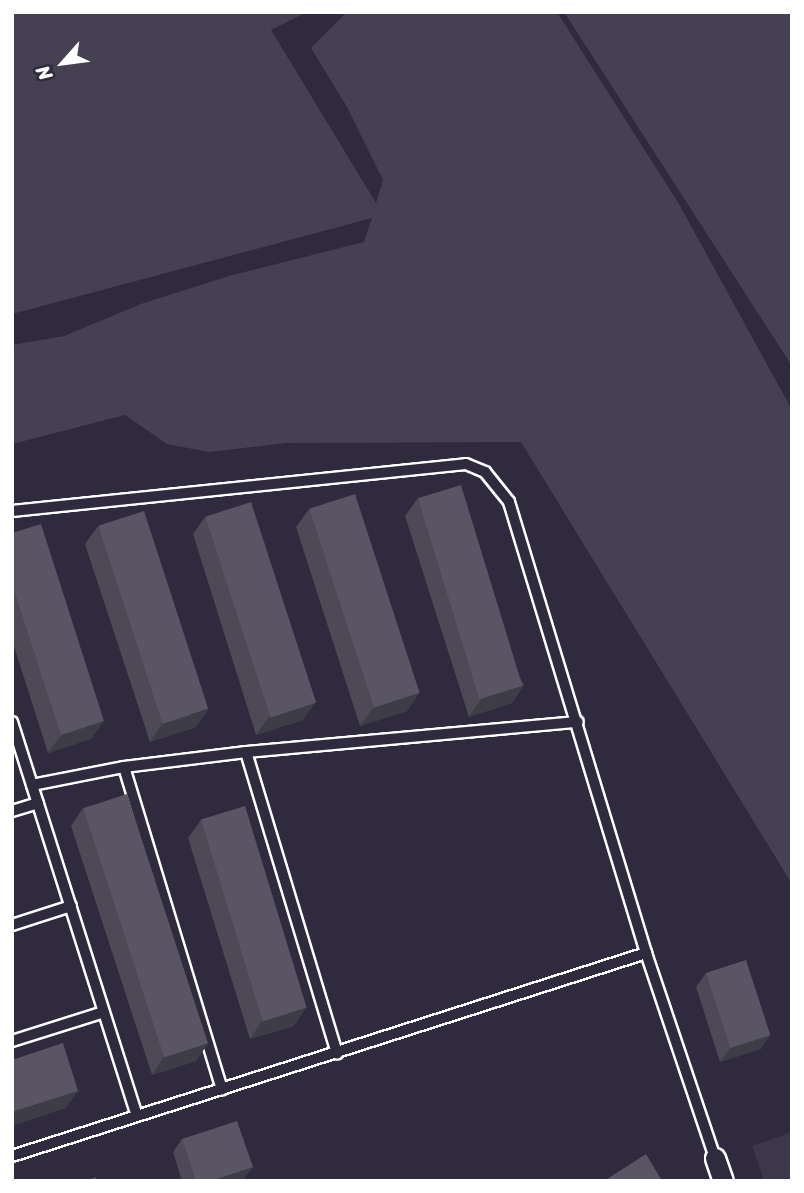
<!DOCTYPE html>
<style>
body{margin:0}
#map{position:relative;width:804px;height:1193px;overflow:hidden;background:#2f2a3d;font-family:Sriracha,sans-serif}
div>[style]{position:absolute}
.built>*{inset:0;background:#3c3749}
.green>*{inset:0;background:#464152}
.roads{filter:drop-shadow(2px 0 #fff) drop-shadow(-2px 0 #fff) drop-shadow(0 2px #fff) drop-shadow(0 -2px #fff)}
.service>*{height:10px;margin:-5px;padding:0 5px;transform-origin:5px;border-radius:5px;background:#2f2a3d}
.minor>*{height:19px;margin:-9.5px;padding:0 9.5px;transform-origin:9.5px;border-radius:9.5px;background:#2f2a3d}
.wall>*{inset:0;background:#4d4956}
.shaded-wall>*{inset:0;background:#3e3c46}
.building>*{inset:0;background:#595564;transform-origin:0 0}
span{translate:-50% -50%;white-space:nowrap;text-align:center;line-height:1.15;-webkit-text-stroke:6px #2f2a3d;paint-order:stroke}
.frame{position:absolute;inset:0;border:14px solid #fff;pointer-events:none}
.north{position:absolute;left:28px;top:28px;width:70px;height:70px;-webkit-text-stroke:5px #2f2a3d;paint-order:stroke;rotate:242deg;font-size:19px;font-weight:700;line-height:28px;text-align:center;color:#fff}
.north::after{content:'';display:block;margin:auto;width:24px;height:32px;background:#fff;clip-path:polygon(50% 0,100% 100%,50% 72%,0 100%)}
</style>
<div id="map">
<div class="built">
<div style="clip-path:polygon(792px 1132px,792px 1181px,764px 1181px,752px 1146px)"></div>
</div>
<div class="green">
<div style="clip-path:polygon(12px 12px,307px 12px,271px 30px,376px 203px,383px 180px,347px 107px,311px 48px,347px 12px,557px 12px,679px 204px,792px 410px,792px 884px,521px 442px,286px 443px,209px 452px,167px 444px,125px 415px,12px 444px,12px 345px,64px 336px,141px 304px,229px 276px,364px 242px,372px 218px,12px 314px)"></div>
<div style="clip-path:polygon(564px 12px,792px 12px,792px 366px)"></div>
</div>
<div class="roads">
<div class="service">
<div style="left:12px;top:511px;width:456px;rotate:-5.9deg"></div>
<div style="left:466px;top:464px;width:21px;rotate:23deg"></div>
<div style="left:485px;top:472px;width:38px;rotate:51deg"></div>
<div style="left:509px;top:502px;width:471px;rotate:73.1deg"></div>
<div style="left:646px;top:953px;width:216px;rotate:71.4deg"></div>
<div style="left:12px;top:722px;width:413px;rotate:72.4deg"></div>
<div style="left:246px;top:752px;width:315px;rotate:73.2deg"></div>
<div style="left:124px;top:767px;width:337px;rotate:73.1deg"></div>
<div style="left:32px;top:785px;width:94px;rotate:-11.1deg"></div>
<div style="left:124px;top:767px;width:123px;rotate:-7deg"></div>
<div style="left:246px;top:752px;width:333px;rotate:-5.2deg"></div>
<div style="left:12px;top:811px;width:27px;rotate:-17deg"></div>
<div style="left:12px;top:925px;width:62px;rotate:-17.9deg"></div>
<div style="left:12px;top:1041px;width:96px;rotate:-17.5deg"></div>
<div style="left:12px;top:1156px;width:666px;rotate:-17.75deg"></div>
</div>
<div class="minor">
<div style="left:715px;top:1158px;width:24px;rotate:71deg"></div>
</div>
</div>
<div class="wall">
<div style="clip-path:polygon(418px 498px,524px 685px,512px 703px,469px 717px,405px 516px)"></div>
<div style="clip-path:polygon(309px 509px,419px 693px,407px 711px,360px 726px,296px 527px)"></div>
<div style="clip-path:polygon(205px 517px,303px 720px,256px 735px,193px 534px)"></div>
<div style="clip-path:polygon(98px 526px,196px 727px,150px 742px,85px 544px)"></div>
<div style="clip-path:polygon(12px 533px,91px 739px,48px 753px,12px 640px)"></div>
<div style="clip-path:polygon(83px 808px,208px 1043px,196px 1061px,152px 1075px,71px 826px)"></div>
<div style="clip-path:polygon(201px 820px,294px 1026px,250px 1039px,188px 838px)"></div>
<div style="clip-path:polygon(706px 973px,761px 1049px,720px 1062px,696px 987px)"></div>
<div style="clip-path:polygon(182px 1139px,253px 1167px,243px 1180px,182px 1181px,173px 1152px)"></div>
</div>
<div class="shaded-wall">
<div style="clip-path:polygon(524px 685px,512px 703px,469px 717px,481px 699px)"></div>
<div style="clip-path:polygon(419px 693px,407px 711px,360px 726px,373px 708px)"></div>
<div style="clip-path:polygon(315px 703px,303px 720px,256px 735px,269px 717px)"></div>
<div style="clip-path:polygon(209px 709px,196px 727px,150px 742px,162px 724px)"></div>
<div style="clip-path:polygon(104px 721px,91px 739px,48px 753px,61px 735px)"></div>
<div style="clip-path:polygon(306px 1008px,294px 1026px,250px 1039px,262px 1021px)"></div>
<div style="clip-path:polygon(770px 1035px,761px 1049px,720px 1062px,730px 1048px)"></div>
<div style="clip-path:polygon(208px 1043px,196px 1061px,152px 1075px,164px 1057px)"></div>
<div style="clip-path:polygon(78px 1091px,66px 1108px,12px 1126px,12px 1112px)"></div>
<div style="clip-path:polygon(253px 1167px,243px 1180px,210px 1181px)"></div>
</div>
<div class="building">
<div style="left:461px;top:485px;width:210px;height:45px;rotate:73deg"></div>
<div style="left:355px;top:494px;width:209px;height:48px;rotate:72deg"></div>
<div style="left:251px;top:502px;width:211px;height:48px;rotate:72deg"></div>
<div style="left:144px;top:511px;width:208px;height:48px;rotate:72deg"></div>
<div style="clip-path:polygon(41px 524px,104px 721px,61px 735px,12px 584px,12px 533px)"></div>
<div style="left:127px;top:794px;width:262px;height:46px;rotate:72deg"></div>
<div style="left:245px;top:806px;width:211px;height:46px;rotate:73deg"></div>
<div style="left:746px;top:960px;width:79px;height:42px;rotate:72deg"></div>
<div style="clip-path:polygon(63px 1043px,78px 1091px,12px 1112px,12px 1060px)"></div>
<div style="clip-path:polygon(237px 1121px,253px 1167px,210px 1181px,196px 1181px,182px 1139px)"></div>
<div style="clip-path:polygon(646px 1154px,662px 1181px,604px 1181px)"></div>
<div style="clip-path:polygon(96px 1177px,97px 1181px,85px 1181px)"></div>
</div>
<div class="frame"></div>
<div class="north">N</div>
</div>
